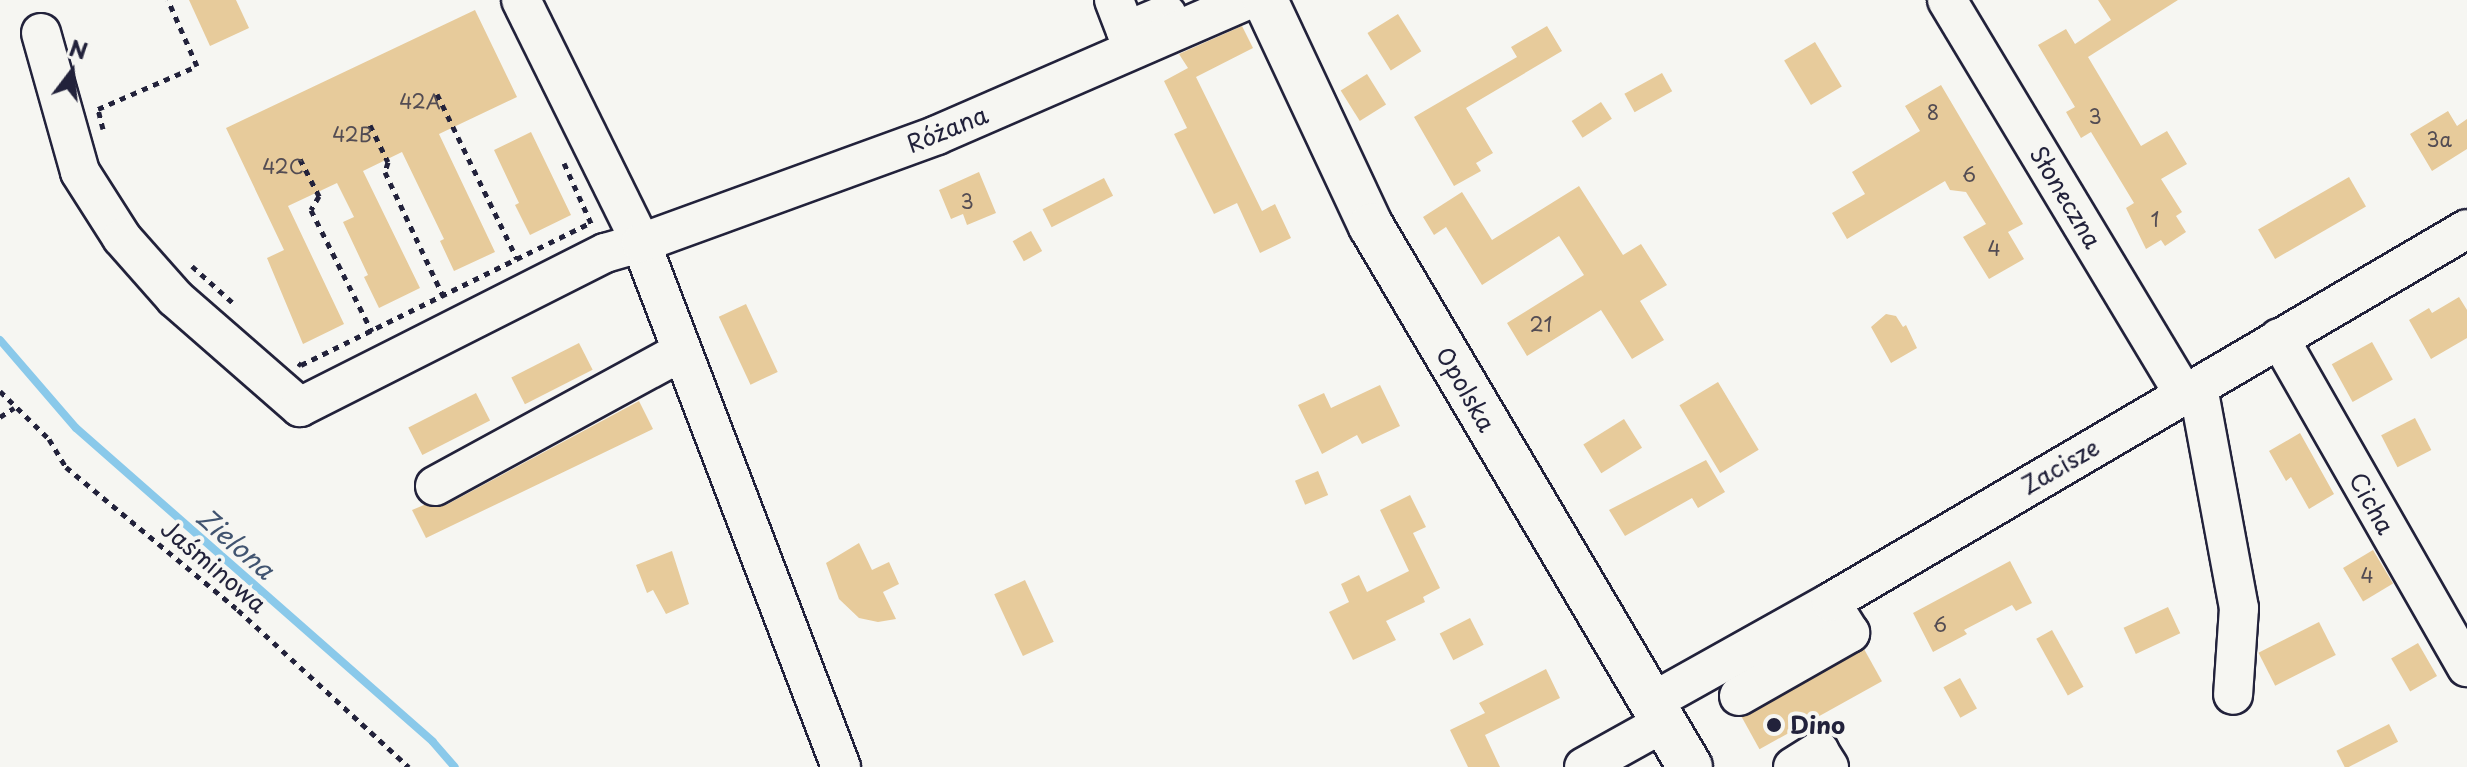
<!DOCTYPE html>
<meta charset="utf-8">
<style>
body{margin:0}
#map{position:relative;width:2467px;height:767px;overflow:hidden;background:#f6f6f2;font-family:"Playpen Sans",sans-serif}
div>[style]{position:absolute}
.stream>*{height:8px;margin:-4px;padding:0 4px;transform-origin:4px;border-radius:4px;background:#8ac9ea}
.building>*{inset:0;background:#e7cb9b;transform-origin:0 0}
.path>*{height:5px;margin-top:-2.5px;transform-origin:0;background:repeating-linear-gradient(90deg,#22223b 0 6px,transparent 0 12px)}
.roads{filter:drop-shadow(2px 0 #22223b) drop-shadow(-2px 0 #22223b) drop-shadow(0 2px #22223b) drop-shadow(0 -2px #22223b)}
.minor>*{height:38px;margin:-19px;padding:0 19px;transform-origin:19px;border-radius:19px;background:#f6f6f2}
.major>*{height:44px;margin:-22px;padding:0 22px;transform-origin:22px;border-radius:22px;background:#f6f6f2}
.dots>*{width:22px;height:22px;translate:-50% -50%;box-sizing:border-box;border:4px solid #f6f6f2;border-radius:50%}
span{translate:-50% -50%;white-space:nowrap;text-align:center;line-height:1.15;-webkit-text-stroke:8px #f6f6f2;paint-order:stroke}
.number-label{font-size:20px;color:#534c53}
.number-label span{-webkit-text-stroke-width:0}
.street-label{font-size:24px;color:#22223b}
.poi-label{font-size:24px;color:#22223b;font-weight:700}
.left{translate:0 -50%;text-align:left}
.water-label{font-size:26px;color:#415470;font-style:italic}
.north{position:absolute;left:32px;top:32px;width:80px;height:80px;-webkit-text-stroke:6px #f6f6f2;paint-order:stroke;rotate:16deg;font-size:22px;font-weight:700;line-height:32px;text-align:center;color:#22223b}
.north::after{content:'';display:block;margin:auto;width:28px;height:36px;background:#22223b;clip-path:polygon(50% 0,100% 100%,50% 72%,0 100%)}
</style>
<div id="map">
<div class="stream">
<div style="left:0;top:340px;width:116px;rotate:49.2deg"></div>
<div style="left:76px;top:428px;width:475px;rotate:41.3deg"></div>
<div style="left:433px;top:742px;width:33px;rotate:49deg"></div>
</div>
<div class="building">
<div style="clip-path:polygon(189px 0,236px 0,249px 28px,210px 46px)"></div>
<div style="clip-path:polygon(2098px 0,2178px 0,2088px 57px,2141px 146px,2167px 131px,2187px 164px,2161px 179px,2182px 212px,2176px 216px,2186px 232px,2165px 246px,2161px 240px,2146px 249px,2126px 208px,2134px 203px,2091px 132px,2081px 138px,2066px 112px,2075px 107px,2038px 45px,2066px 29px,2075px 44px,2111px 20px)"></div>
<div style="clip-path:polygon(475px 10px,517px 97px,439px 134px,495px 252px,454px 271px,440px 241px,444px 239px,402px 152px,363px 171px,420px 288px,379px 308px,364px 277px,368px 275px,343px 222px,354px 217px,337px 183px,288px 206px,344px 324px,303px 344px,267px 258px,284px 250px,226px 128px)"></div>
<div style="left:1398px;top:14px;width:44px;height:36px;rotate:58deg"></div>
<div style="clip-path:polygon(1242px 26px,1253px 48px,1196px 77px,1262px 211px,1275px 204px,1291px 238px,1260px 253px,1237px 203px,1214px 214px,1174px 134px,1187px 128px,1164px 81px,1188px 68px,1179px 54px)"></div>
<div style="clip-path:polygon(1547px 26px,1562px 51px,1466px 108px,1493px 153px,1476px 163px,1481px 171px,1454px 186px,1414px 117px,1517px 57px,1511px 47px)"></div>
<div style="left:1815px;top:42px;width:52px;height:36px;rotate:59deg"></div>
<div style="left:1662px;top:73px;width:21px;height:43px;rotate:61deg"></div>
<div style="left:1367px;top:74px;width:36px;height:31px;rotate:58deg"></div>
<div style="clip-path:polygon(1941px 85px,2023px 224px,2008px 232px,2024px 259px,1989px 279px,1963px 237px,1986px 224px,1966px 192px,1950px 190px,1945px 181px,1847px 239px,1832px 213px,1865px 194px,1852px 172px,1920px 131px,1905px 106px)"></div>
<div style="left:1601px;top:102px;width:20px;height:35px;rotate:57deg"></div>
<div style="clip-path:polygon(2448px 111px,2457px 126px,2467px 119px,2467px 149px,2432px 171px,2410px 134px)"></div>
<div style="clip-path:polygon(531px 132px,571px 215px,530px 235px,515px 205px,519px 203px,494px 150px)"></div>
<div style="clip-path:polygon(979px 172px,996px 213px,967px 225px,963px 214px,951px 219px,939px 190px)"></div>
<div style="left:2349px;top:177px;width:34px;height:105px;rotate:60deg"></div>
<div style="left:1104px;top:178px;width:20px;height:69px;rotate:63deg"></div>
<div style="clip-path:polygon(1579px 186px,1623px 255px,1641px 244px,1667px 285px,1640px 301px,1664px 340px,1632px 359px,1601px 310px,1527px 356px,1507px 323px,1584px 275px,1559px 236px,1482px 285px,1446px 227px,1434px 235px,1423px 217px,1462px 192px,1492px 240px)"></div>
<div style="left:1031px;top:231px;width:23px;height:21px;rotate:61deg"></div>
<div style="clip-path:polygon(2459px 297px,2467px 310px,2467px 338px,2431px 359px,2409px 320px,2429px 308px,2432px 313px)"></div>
<div style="left:746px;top:304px;width:75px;height:30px;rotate:65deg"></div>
<div style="clip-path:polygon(1886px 314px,1896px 316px,1903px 327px,1906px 325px,1917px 348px,1891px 363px,1871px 327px)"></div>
<div style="left:2372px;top:342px;width:43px;height:46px;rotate:61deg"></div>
<div style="left:579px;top:343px;width:30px;height:76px;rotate:63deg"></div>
<div style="left:1718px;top:382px;width:79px;height:45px;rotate:59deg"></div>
<div style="clip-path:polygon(1380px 385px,1400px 426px,1362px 444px,1357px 435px,1322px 454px,1298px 405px,1324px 393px,1331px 408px)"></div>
<div style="left:476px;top:393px;width:31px;height:76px;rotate:63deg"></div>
<div style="clip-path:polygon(639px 401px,653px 429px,426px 538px,412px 510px,424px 505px,446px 505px)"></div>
<div style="left:2415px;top:418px;width:36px;height:38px;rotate:63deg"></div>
<div style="left:1624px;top:419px;width:34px;height:48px;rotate:58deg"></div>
<div style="clip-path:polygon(2300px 433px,2334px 494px,2309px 509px,2291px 477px,2286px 481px,2269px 451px)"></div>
<div style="clip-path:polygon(1706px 460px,1725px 492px,1698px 508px,1692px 498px,1625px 536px,1609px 510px)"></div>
<div style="left:1318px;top:471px;width:26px;height:25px;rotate:67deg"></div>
<div style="clip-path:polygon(1410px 495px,1426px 527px,1413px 533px,1440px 588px,1423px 597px,1425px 602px,1386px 621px,1396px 640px,1353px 660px,1329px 612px,1349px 602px,1341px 584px,1359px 575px,1367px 592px,1409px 571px,1380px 510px)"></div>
<div style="clip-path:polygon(859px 543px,872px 570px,889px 562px,899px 584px,883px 592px,896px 619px,878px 622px,859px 618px,839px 599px,826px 563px)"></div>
<div style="left:2373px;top:550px;width:39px;height:35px;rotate:59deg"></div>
<div style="clip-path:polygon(672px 551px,689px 604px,666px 614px,653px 590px,647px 593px,636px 565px)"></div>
<div style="clip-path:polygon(2010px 561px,2032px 603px,2016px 611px,2012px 605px,1964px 630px,1967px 634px,1933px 652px,1913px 613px)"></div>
<div style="left:1025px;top:580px;width:68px;height:34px;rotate:65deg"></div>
<div style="left:2168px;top:607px;width:29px;height:49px;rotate:65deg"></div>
<div style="left:1470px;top:618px;width:30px;height:34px;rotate:63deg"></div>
<div style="left:2319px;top:622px;width:37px;height:68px;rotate:63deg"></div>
<div style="left:2052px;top:630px;width:65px;height:18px;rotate:61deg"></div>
<div style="left:2418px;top:643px;width:38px;height:31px;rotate:60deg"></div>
<div style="left:1864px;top:649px;width:37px;height:140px;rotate:61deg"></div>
<div style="clip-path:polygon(1546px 669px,1560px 698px,1485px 735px,1500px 767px,1468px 767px,1450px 730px,1485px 713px,1479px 703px)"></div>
<div style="left:1960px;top:678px;width:35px;height:19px;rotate:61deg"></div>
<div style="left:2389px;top:724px;width:20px;height:59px;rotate:63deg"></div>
</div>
<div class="path">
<div style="left:437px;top:94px;width:183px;rotate:64.1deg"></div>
<div style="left:370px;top:125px;width:41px;rotate:64.1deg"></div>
<div style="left:388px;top:162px;width:10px;rotate:107deg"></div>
<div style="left:385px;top:172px;width:137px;rotate:64.9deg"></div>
<div style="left:103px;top:129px;width:21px;rotate:-104deg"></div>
<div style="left:98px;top:109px;width:108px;rotate:-23.5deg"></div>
<div style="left:197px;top:66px;width:72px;rotate:-113.7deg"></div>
<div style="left:300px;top:159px;width:42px;rotate:62.8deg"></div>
<div style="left:319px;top:196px;width:16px;rotate:120deg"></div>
<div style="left:311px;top:210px;width:136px;rotate:63.4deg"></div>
<div style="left:564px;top:163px;width:66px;rotate:65.8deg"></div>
<div style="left:192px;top:266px;width:54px;rotate:42deg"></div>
<div style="left:298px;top:363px;width:4px;rotate:34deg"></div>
<div style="left:301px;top:365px;width:323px;rotate:-26.2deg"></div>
<div style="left:0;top:391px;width:69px;rotate:44.4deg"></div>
<div style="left:49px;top:439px;width:33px;rotate:59deg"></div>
<div style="left:66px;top:467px;width:224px;rotate:39.7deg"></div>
<div style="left:238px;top:610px;width:232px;rotate:42.6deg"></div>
<div style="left:0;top:417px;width:17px;rotate:-33deg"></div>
</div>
<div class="roads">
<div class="minor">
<div style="left:521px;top:0;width:271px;rotate:63.7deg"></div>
<div style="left:641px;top:243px;width:561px;rotate:69.11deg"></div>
<div style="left:1114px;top:0;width:33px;rotate:69deg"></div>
<div style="left:1126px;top:31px;width:44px;rotate:-22.5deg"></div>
<div style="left:1947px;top:0;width:460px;rotate:59deg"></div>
<div style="left:41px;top:33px;width:144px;rotate:74.3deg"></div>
<div style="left:80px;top:172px;width:78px;rotate:57.5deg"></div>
<div style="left:122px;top:238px;width:80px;rotate:48.5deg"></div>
<div style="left:175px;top:298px;width:166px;rotate:41.1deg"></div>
<div style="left:300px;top:407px;width:342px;rotate:-26.8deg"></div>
<div style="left:605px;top:253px;width:37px;rotate:-16deg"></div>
<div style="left:641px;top:243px;width:315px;rotate:-20deg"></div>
<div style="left:937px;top:135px;width:338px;rotate:-23.5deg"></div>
<div style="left:2279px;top:338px;width:379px;rotate:60.3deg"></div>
<div style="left:2198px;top:387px;width:225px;rotate:79.5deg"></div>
<div style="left:2239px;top:608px;width:87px;rotate:93.9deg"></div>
<div style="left:435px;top:486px;width:280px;rotate:-28.6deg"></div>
<div style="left:1739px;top:696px;width:128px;rotate:-29.6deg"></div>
<div style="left:1850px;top:633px;width:36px;rotate:-122deg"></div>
<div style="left:1652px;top:702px;width:205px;rotate:-29.2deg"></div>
<div style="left:1831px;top:602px;width:737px;rotate:-30.39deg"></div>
<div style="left:1584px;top:767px;width:90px;rotate:-29.1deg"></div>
<div style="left:1793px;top:767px;width:31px;rotate:-32deg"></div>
<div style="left:1819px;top:751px;width:19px;rotate:58deg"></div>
</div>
<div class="major">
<div style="left:1265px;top:0;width:250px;rotate:64.9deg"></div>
<div style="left:1371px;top:226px;width:628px;rotate:59.47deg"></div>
</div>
</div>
<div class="dots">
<div style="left:1774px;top:725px;background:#22223b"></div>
</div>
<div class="number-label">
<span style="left:420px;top:101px">42A</span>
<span style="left:1933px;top:112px">8</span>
<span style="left:2095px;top:116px">3</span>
<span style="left:352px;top:134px">42B</span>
<span style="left:2439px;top:139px">3a</span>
<span style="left:283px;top:166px">42C</span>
<span style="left:1969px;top:174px">6</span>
<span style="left:967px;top:201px">3</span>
<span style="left:2155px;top:219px">1</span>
<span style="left:1994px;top:248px">4</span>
<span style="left:1541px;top:324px">21</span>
<span style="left:2367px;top:575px">4</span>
<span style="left:1940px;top:624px">6</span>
</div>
<div class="street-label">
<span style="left:947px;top:129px;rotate:-22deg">Różana</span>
<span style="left:2066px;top:197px;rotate:59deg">Słoneczna</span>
<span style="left:1466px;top:389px;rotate:60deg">Opolska</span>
<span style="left:2060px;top:466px;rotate:-30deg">Zacisze</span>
<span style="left:2372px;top:503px;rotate:61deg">Cicha</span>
<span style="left:214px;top:566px;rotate:40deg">Jaśminowa</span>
</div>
<div class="poi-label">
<span class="left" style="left:1790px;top:725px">Dino</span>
</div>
<div class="water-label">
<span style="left:236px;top:543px;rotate:41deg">Zielona</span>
</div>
<div class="north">N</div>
</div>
